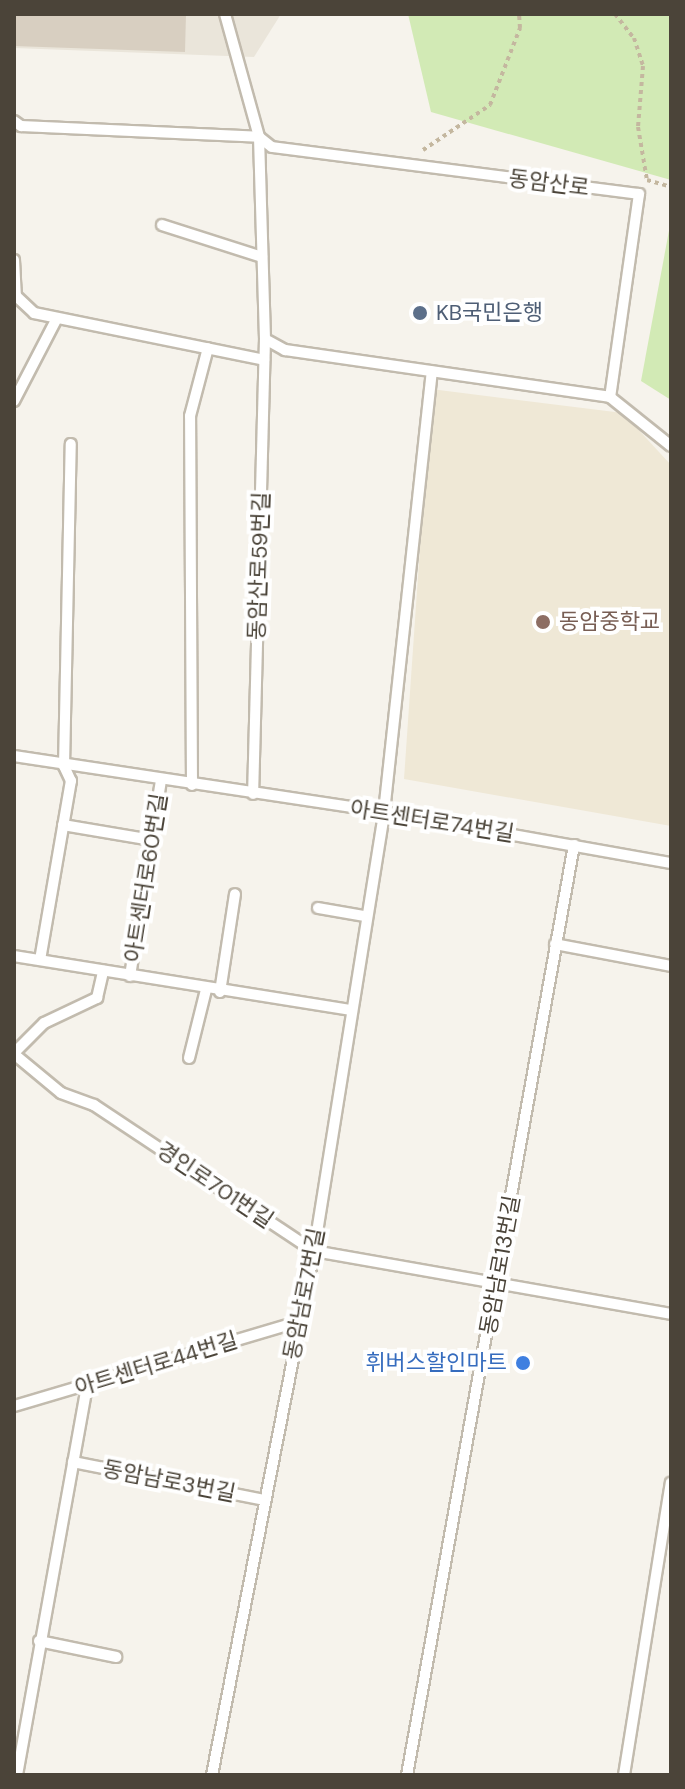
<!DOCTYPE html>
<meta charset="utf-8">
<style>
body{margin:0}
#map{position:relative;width:685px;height:1789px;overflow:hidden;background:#f6f3ec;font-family:"DM Sans","Noto Sans KR",sans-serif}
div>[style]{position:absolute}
.residential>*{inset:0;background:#eae5da}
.education>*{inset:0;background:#efe8d6}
.green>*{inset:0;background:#d2eab5}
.building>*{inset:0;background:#d8cfc1}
.path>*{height:4px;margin-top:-2px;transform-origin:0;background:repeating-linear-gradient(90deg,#c4b79f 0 4px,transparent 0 8px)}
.roads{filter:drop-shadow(2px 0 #c2bbae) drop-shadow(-2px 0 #c2bbae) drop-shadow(0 2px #c2bbae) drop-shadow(0 -2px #c2bbae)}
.service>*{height:10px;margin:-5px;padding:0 5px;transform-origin:5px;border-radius:5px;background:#fff}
.dots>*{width:22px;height:22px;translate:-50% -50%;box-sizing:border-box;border:4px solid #fff;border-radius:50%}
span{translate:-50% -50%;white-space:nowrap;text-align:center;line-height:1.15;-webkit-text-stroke:8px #fff;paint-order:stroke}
.street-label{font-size:22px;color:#4b4439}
.service-label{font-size:22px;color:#4e5e75}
.left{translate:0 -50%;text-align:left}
.education-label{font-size:22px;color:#785e54}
.shop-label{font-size:22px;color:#366cbe}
.right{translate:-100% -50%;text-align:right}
.frame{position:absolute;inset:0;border:16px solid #4b4439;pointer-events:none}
</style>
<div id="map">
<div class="residential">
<div style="clip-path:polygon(14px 14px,281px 14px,254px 57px,14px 48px)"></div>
</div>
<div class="education">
<div style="clip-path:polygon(431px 389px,623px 413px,671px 465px,671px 826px,404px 779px)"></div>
</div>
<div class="green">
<div style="clip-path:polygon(408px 14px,671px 14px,671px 180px,431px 112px)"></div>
<div style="clip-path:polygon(671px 220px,671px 400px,641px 381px)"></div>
</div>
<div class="building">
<div style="clip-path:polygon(14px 14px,186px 14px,185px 52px,14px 46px)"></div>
</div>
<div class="path">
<div style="left:615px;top:14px;width:31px;rotate:52deg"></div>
<div style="left:634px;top:38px;width:29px;rotate:72deg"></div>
<div style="left:643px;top:66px;width:61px;rotate:94.7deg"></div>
<div style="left:638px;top:127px;width:54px;rotate:80.4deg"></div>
<div style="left:647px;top:180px;width:25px;rotate:16deg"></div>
<div style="left:423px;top:150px;width:81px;rotate:-33.9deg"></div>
<div style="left:490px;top:105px;width:83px;rotate:-68.7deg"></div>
<div style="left:520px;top:28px;width:14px;rotate:-94deg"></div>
</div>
<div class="roads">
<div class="service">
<div style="left:225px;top:14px;width:128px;rotate:74.5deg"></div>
<div style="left:259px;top:137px;width:202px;rotate:88.3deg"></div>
<div style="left:265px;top:339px;width:455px;rotate:91.5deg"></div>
<div style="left:14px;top:121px;width:9px;rotate:36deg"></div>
<div style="left:21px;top:126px;width:238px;rotate:2.6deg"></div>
<div style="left:259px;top:137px;width:16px;rotate:38deg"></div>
<div style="left:272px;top:147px;width:370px;rotate:7.3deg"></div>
<div style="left:639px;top:194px;width:205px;rotate:98.1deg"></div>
<div style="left:162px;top:225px;width:105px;rotate:17.7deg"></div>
<div style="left:14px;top:260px;width:36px;rotate:87deg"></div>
<div style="left:16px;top:296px;width:25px;rotate:43deg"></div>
<div style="left:34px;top:313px;width:235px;rotate:11.5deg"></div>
<div style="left:265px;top:339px;width:23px;rotate:29deg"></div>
<div style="left:285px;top:350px;width:328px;rotate:8.2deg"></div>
<div style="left:610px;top:397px;width:78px;rotate:38.8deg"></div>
<div style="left:14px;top:401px;width:93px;rotate:-62.6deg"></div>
<div style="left:14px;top:756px;width:374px;rotate:8.6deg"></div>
<div style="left:384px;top:812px;width:291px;rotate:10.1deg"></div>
<div style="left:192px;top:785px;width:369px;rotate:-90.3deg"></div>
<div style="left:190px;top:416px;width:70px;rotate:-75.2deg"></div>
<div style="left:63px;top:825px;width:90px;rotate:9.6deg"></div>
<div style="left:318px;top:908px;width:47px;rotate:9.9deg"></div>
<div style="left:555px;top:944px;width:118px;rotate:10.7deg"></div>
<div style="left:14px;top:956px;width:340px;rotate:9.1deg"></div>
<div style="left:40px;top:960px;width:182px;rotate:-80.2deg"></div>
<div style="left:71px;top:781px;width:17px;rotate:-115deg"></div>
<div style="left:64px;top:766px;width:322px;rotate:-88.8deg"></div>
<div style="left:130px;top:976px;width:198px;rotate:-81deg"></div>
<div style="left:220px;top:992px;width:99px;rotate:-81.3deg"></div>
<div style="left:14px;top:1053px;width:42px;rotate:-45deg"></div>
<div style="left:44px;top:1023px;width:59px;rotate:-25.3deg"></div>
<div style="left:97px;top:998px;width:28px;rotate:-77deg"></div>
<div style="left:14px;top:1054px;width:61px;rotate:39.7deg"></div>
<div style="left:61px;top:1093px;width:35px;rotate:20deg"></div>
<div style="left:94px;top:1105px;width:264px;rotate:33.6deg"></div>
<div style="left:314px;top:1251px;width:363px;rotate:10deg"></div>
<div style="left:189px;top:1058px;width:70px;rotate:-76deg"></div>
<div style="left:14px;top:1406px;width:295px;rotate:-16.5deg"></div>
<div style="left:73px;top:1462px;width:196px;rotate:11.2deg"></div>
<div style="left:39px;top:1641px;width:79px;rotate:11.7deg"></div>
<div style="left:17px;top:1775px;width:397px;rotate:-79.8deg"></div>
<div style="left:212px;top:1775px;width:534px;rotate:-78.98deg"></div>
<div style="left:314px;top:1251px;width:445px;rotate:-80.9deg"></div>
<div style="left:384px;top:812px;width:443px;rotate:-83.8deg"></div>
<div style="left:407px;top:1775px;width:945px;rotate:-79.82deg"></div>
<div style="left:624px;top:1775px;width:296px;rotate:-80.9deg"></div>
</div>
</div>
<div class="dots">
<div style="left:420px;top:313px;background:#5c6f8a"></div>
<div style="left:543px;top:622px;background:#8d6e63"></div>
<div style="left:523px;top:1363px;background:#3f7fe0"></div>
</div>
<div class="street-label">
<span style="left:549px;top:183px;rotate:7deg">동암산로</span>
<span style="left:259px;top:566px;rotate:-88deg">동암산로59번길</span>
<span style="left:432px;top:821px;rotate:9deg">아트센터로74번길</span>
<span style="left:146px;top:878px;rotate:-81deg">아트센터로60번길</span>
<span style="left:215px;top:1185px;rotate:34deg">경인로701번길</span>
<span style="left:500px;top:1265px;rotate:-80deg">동암남로13번길</span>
<span style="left:304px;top:1294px;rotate:-79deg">동암남로7번길</span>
<span style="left:156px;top:1364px;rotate:-17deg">아트센터로44번길</span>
<span style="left:169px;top:1481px;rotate:11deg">동암남로3번길</span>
</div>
<div class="service-label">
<span class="left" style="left:436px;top:313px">KB국민은행</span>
</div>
<div class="education-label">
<span class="left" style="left:559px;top:622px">동암중학교</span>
</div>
<div class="shop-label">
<span class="right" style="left:507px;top:1363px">휘버스할인마트</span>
</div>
<div class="frame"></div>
</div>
